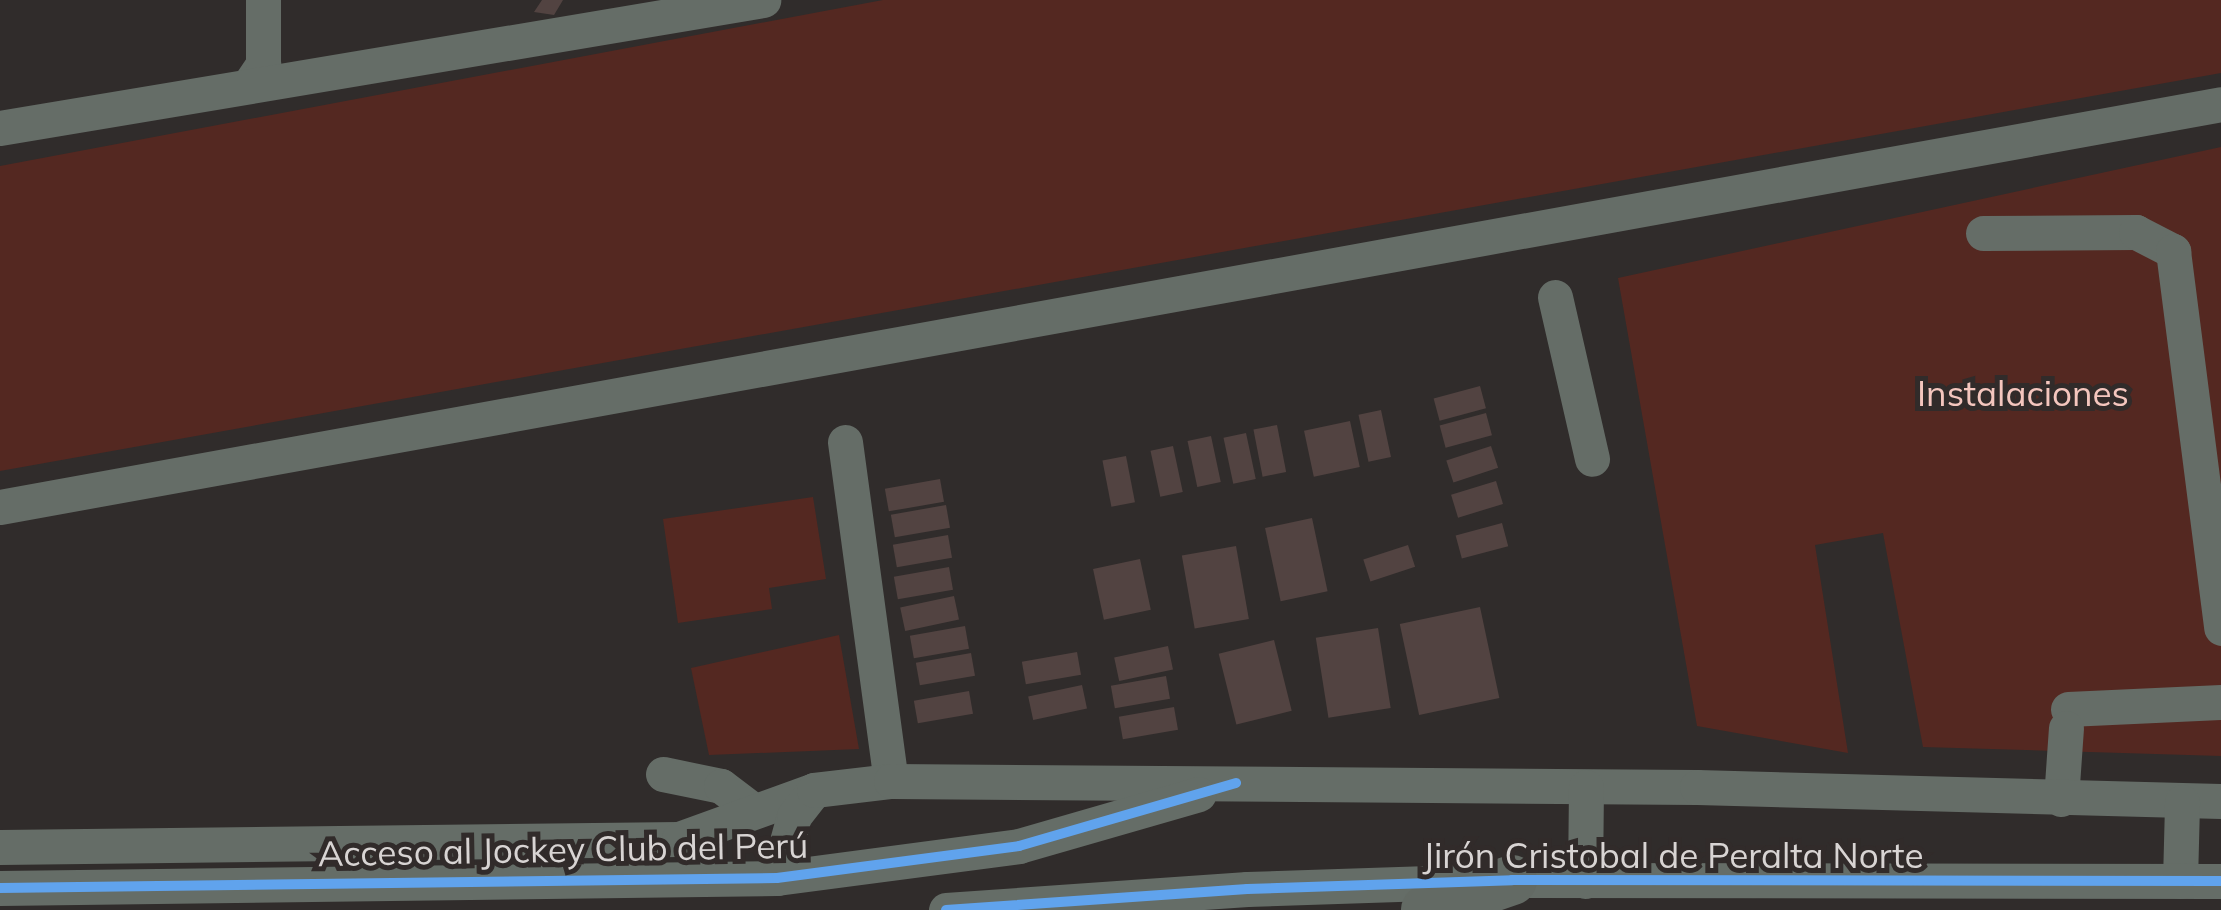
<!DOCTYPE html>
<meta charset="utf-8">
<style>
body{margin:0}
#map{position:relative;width:2221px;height:910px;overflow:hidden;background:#302c2b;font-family:Mulish,sans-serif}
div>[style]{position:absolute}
.green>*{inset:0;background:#542821}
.building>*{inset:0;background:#524341;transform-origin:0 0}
.minor>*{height:35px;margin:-17.5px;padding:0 17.5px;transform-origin:17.5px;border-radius:17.5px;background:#656d67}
.highway>*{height:50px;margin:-25px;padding:0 25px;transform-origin:25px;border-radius:25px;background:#636a64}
.cycleway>*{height:10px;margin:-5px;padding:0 5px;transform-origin:5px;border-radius:5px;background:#60a3ed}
span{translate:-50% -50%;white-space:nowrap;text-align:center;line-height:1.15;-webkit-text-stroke:10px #312b2a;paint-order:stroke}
.park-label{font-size:35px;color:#f4c6be}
.street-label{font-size:35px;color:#d8d4d3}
</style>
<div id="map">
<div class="green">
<div style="clip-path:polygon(883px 0,2221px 0,2221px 73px,0 471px,0 166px)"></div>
<div style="clip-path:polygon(2221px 147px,2221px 756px,1923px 747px,1883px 533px,1815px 545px,1848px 753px,1697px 726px,1618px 278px)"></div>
<div style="clip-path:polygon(813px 497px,826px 579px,769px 588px,772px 609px,678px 623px,663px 519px)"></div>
<div style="clip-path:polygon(839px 635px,859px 749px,709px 755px,691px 668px)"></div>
</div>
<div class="building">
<div style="clip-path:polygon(542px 0,563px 0,554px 15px,534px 12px)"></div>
<div style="left:1480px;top:386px;width:23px;height:48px;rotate:75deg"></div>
<div style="left:1381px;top:410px;width:48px;height:23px;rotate:78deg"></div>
<div style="left:1486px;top:413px;width:23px;height:48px;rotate:75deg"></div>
<div style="left:1350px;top:421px;width:47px;height:47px;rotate:78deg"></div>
<div style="left:1277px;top:425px;width:48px;height:24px;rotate:79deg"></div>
<div style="left:1246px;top:433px;width:47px;height:23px;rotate:78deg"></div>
<div style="left:1211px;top:436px;width:47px;height:24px;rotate:78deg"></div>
<div style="left:1173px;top:446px;width:47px;height:23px;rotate:78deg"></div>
<div style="left:1491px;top:446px;width:23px;height:47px;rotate:72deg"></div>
<div style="left:1126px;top:456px;width:47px;height:24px;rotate:79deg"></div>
<div style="left:940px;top:479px;width:23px;height:56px;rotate:80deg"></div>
<div style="left:1496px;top:481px;width:24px;height:47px;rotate:73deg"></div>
<div style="left:946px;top:505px;width:23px;height:56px;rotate:80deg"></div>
<div style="left:1312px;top:518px;width:75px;height:48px;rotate:78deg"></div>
<div style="left:1502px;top:523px;width:24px;height:48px;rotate:75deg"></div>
<div style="left:948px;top:535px;width:23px;height:56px;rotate:80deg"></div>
<div style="left:1408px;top:545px;width:23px;height:47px;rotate:72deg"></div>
<div style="left:1236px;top:546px;width:74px;height:55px;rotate:80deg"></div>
<div style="left:1140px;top:559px;width:52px;height:48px;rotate:78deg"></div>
<div style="left:949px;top:567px;width:23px;height:56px;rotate:80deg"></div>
<div style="left:954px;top:596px;width:24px;height:55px;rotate:78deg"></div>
<div style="left:1480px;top:607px;width:93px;height:82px;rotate:78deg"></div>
<div style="left:965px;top:626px;width:23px;height:56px;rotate:80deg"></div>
<div style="left:1378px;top:628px;width:81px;height:63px;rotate:81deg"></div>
<div style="left:1274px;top:640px;width:73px;height:57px;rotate:76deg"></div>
<div style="left:1168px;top:646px;width:24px;height:55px;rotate:78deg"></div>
<div style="left:1077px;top:652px;width:23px;height:56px;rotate:80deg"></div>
<div style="left:971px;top:653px;width:23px;height:56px;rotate:80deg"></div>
<div style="left:1166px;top:676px;width:23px;height:56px;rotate:80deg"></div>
<div style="left:1082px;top:685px;width:24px;height:55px;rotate:78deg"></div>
<div style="left:969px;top:691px;width:23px;height:56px;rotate:80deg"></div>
<div style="left:1174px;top:707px;width:23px;height:56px;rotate:80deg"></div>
</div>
<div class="minor">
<div style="left:251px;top:82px;width:22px;rotate:-56deg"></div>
<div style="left:263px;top:64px;width:64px;rotate:-90deg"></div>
<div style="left:0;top:128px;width:774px;rotate:-9.52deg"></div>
<div style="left:1983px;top:233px;width:153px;rotate:-0.4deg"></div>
<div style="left:2136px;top:232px;width:42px;rotate:27.2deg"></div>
<div style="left:2173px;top:251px;width:380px;rotate:82.7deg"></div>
<div style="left:1555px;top:297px;width:166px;rotate:77.1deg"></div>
<div style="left:845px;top:442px;width:342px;rotate:82.3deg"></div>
<div style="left:0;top:507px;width:2257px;rotate:-10.28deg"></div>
<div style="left:2068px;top:709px;width:153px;rotate:-2.6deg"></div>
<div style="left:663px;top:774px;width:59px;rotate:11.7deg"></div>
<div style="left:721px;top:786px;width:38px;rotate:37deg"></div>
<div style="left:2061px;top:799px;width:71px;rotate:-86deg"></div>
<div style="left:0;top:847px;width:679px;rotate:-0.68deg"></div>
<div style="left:679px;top:839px;width:144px;rotate:-19.9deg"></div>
<div style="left:777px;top:878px;width:64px;rotate:-74.7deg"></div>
<div style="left:794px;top:816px;width:33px;rotate:-52deg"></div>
<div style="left:814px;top:790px;width:78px;rotate:-6.7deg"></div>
<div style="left:891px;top:781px;width:806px;rotate:0.43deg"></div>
<div style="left:1697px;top:787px;width:524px;rotate:1.53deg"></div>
<div style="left:1585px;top:881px;width:94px;rotate:-89.4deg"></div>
<div style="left:2180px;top:881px;width:79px;rotate:-88.5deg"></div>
<div style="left:0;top:888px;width:777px;rotate:-0.74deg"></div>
<div style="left:777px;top:878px;width:244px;rotate:-7.5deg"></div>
<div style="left:1019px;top:846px;width:187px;rotate:-16.1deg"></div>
<div style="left:946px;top:910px;width:302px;rotate:-4deg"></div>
<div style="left:1247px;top:889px;width:265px;rotate:-1.9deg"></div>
<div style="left:1512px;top:880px;width:709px;rotate:0.08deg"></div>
</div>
<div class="highway">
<div style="left:1426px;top:910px;width:91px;rotate:-19.2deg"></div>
</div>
<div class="cycleway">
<div style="left:0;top:888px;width:777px;rotate:-0.74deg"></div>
<div style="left:777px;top:878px;width:244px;rotate:-7.5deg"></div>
<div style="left:1019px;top:846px;width:226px;rotate:-16.2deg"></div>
<div style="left:946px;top:910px;width:302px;rotate:-4deg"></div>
<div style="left:1247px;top:889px;width:265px;rotate:-1.9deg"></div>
<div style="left:1512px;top:880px;width:709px;rotate:0.08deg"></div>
</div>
<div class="park-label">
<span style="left:2023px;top:393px">Instalaciones</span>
</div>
<div class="street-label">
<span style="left:563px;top:849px;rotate:-1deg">Acceso al Jockey Club del Perú</span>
<span style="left:1673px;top:855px">Jirón Cristobal de Peralta Norte</span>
</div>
</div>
